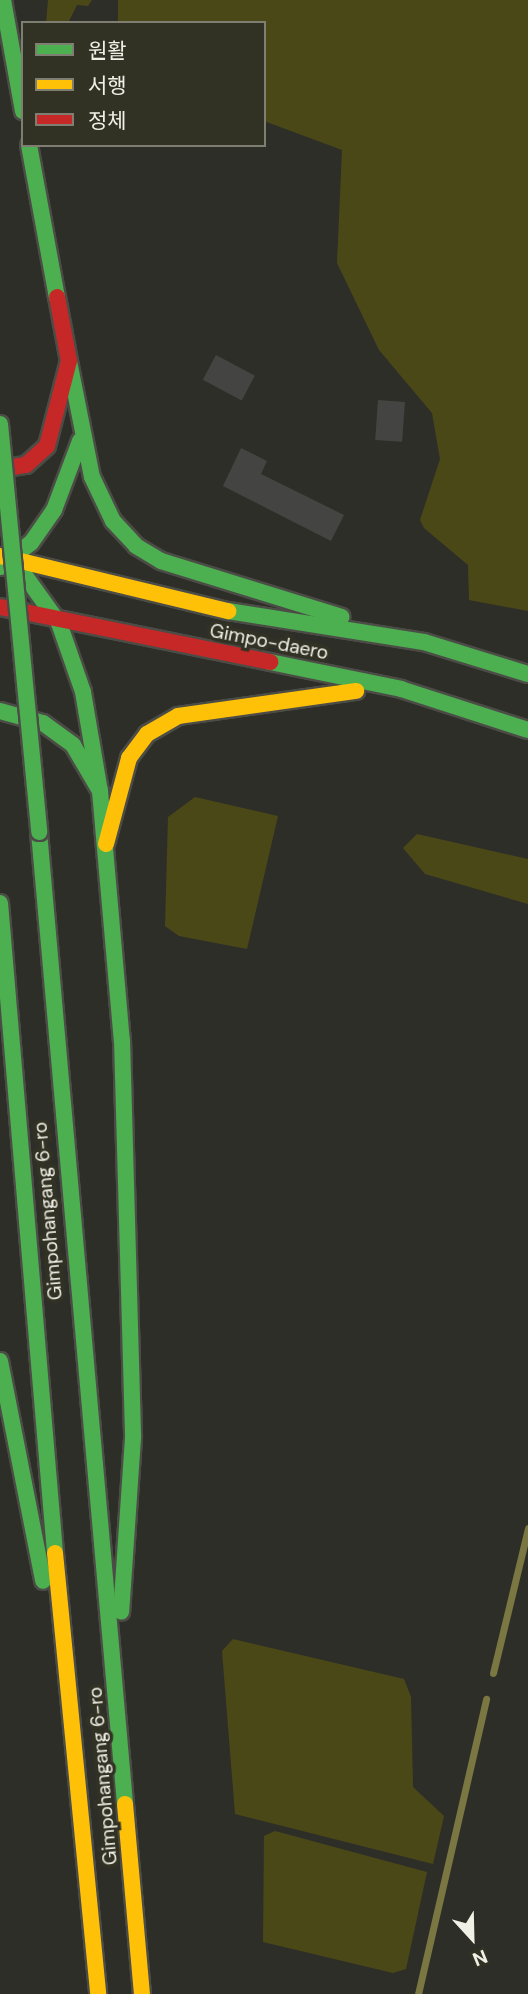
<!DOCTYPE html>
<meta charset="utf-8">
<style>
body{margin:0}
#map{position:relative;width:528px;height:1994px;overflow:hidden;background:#2e2e28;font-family:"DM Sans","Noto Sans KR",sans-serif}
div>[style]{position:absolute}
.green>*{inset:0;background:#4b4818}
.stream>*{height:7px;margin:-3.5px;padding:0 3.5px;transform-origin:3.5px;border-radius:3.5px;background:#7a7742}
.building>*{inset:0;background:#444443;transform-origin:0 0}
.roads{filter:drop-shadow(2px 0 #4c4c47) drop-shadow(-2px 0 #4c4c47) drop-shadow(0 2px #4c4c47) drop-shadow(0 -2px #4c4c47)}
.fast>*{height:16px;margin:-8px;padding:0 8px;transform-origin:8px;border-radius:8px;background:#4caf50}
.slow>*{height:16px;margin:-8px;padding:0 8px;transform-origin:8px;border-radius:8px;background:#ffc107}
.jam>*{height:16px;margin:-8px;padding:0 8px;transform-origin:8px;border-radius:8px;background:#c62828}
.bridges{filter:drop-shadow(2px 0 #4c4c47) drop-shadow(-2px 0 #4c4c47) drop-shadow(0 2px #4c4c47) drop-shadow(0 -2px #4c4c47)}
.fast-bridge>*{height:16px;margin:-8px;padding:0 8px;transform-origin:8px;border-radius:8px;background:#4caf50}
span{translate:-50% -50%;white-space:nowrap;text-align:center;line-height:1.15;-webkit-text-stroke:7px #323224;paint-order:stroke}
.street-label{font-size:19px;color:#f0f0e7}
.legend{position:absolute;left:21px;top:21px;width:245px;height:126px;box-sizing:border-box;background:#323224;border:2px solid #7e7e72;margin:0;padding:9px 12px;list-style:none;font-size:21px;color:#f0f0e7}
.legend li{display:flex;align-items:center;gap:14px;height:35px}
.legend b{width:35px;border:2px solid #7e7e72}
.north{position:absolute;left:437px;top:1903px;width:70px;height:70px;-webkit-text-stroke:5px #323224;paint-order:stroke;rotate:158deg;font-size:19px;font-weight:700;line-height:28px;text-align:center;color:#f0f0e7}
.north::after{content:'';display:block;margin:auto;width:24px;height:32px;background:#f0f0e7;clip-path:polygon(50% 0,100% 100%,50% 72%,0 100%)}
</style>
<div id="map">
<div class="green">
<div style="clip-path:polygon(48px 0,92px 0,88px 6px,77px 5px,68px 23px,46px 23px)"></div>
<div style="clip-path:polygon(118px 0,528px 0,528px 611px,469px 600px,468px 565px,424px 528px,420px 520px,440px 459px,432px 413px,379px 350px,337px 263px,342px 150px,264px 121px,264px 23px,118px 23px)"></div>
<div style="clip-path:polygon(195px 797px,278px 816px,247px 949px,179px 936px,165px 926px,168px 817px)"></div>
<div style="clip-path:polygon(417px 834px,528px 859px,528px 904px,425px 874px,403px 848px)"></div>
<div style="clip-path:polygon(233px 1639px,404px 1679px,411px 1697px,413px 1787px,444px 1816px,433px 1864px,235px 1814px,222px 1651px)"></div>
<div style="clip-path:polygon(275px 1831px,427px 1872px,406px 1969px,393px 1973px,263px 1942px,264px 1836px)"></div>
</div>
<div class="stream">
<div style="left:493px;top:1673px;width:149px;rotate:-76.4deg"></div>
<div style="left:418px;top:1994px;width:303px;rotate:-77deg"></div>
</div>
<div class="building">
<div style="left:216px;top:355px;width:44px;height:28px;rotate:28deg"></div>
<div style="left:378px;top:400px;width:27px;height:40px;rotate:4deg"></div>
<div style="clip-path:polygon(241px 448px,267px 461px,261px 474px,344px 515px,331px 541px,223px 486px)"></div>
</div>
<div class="roads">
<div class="fast">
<div style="left:3px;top:0;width:113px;rotate:79.8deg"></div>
<div style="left:29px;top:145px;width:155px;rotate:79.6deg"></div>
<div style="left:69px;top:361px;width:118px;rotate:78.8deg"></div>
<div style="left:92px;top:477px;width:49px;rotate:64.5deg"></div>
<div style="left:113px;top:521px;width:34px;rotate:47deg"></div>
<div style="left:136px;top:546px;width:29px;rotate:31deg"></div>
<div style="left:161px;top:561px;width:189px;rotate:17.2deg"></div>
<div style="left:13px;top:559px;width:79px;rotate:54.3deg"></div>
<div style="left:59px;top:623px;width:73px;rotate:70.8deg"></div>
<div style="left:83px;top:692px;width:100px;rotate:80.3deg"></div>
<div style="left:1px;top:567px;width:38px;rotate:-39deg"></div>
<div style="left:31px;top:543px;width:40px;rotate:-55.1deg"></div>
<div style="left:54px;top:510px;width:74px;rotate:-69.4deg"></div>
<div style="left:228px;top:611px;width:198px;rotate:9deg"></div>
<div style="left:424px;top:642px;width:109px;rotate:17.1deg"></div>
<div style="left:270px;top:662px;width:134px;rotate:11.6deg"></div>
<div style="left:401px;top:689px;width:133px;rotate:17.9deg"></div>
<div style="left:0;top:711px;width:45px;rotate:15.6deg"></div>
<div style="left:43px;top:723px;width:37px;rotate:36deg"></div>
<div style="left:73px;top:745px;width:53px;rotate:59.6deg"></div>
<div style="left:100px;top:791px;width:250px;rotate:85deg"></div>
<div style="left:122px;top:1040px;width:398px;rotate:88.4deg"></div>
<div style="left:133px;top:1438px;width:174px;rotate:93.9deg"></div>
<div style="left:39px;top:832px;width:976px;rotate:84.94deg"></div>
<div style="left:0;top:903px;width:652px;rotate:85.16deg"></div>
<div style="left:0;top:1361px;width:224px;rotate:78.9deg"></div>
</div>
<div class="slow">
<div style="left:0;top:556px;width:235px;rotate:13.6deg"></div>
<div style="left:106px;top:844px;width:89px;rotate:-75deg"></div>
<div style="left:129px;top:758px;width:30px;rotate:-53deg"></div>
<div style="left:147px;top:734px;width:36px;rotate:-30deg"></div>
<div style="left:178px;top:716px;width:180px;rotate:-8deg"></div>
<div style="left:55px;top:1553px;width:443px;rotate:84.4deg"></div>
<div style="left:125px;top:1804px;width:191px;rotate:84.9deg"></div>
</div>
<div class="jam">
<div style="left:0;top:469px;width:26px;rotate:-9deg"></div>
<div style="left:26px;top:465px;width:28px;rotate:-42deg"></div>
<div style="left:47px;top:446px;width:88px;rotate:-75.5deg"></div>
<div style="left:69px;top:361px;width:65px;rotate:-100.6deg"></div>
<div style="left:0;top:607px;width:276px;rotate:11.5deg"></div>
</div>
</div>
<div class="bridges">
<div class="fast-bridge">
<div style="left:0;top:424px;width:410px;rotate:84.5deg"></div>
</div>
</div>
<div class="street-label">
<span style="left:269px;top:642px;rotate:11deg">Gimpo-daero</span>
<span style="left:48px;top:1211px;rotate:-95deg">Gimpohangang 6-ro</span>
<span style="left:103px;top:1776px;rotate:-95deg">Gimpohangang 6-ro</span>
</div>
<ul class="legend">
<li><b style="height:9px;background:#4caf50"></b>원활</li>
<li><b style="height:9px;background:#ffc107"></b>서행</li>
<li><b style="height:9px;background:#c62828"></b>정체</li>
</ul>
<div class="north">N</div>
</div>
